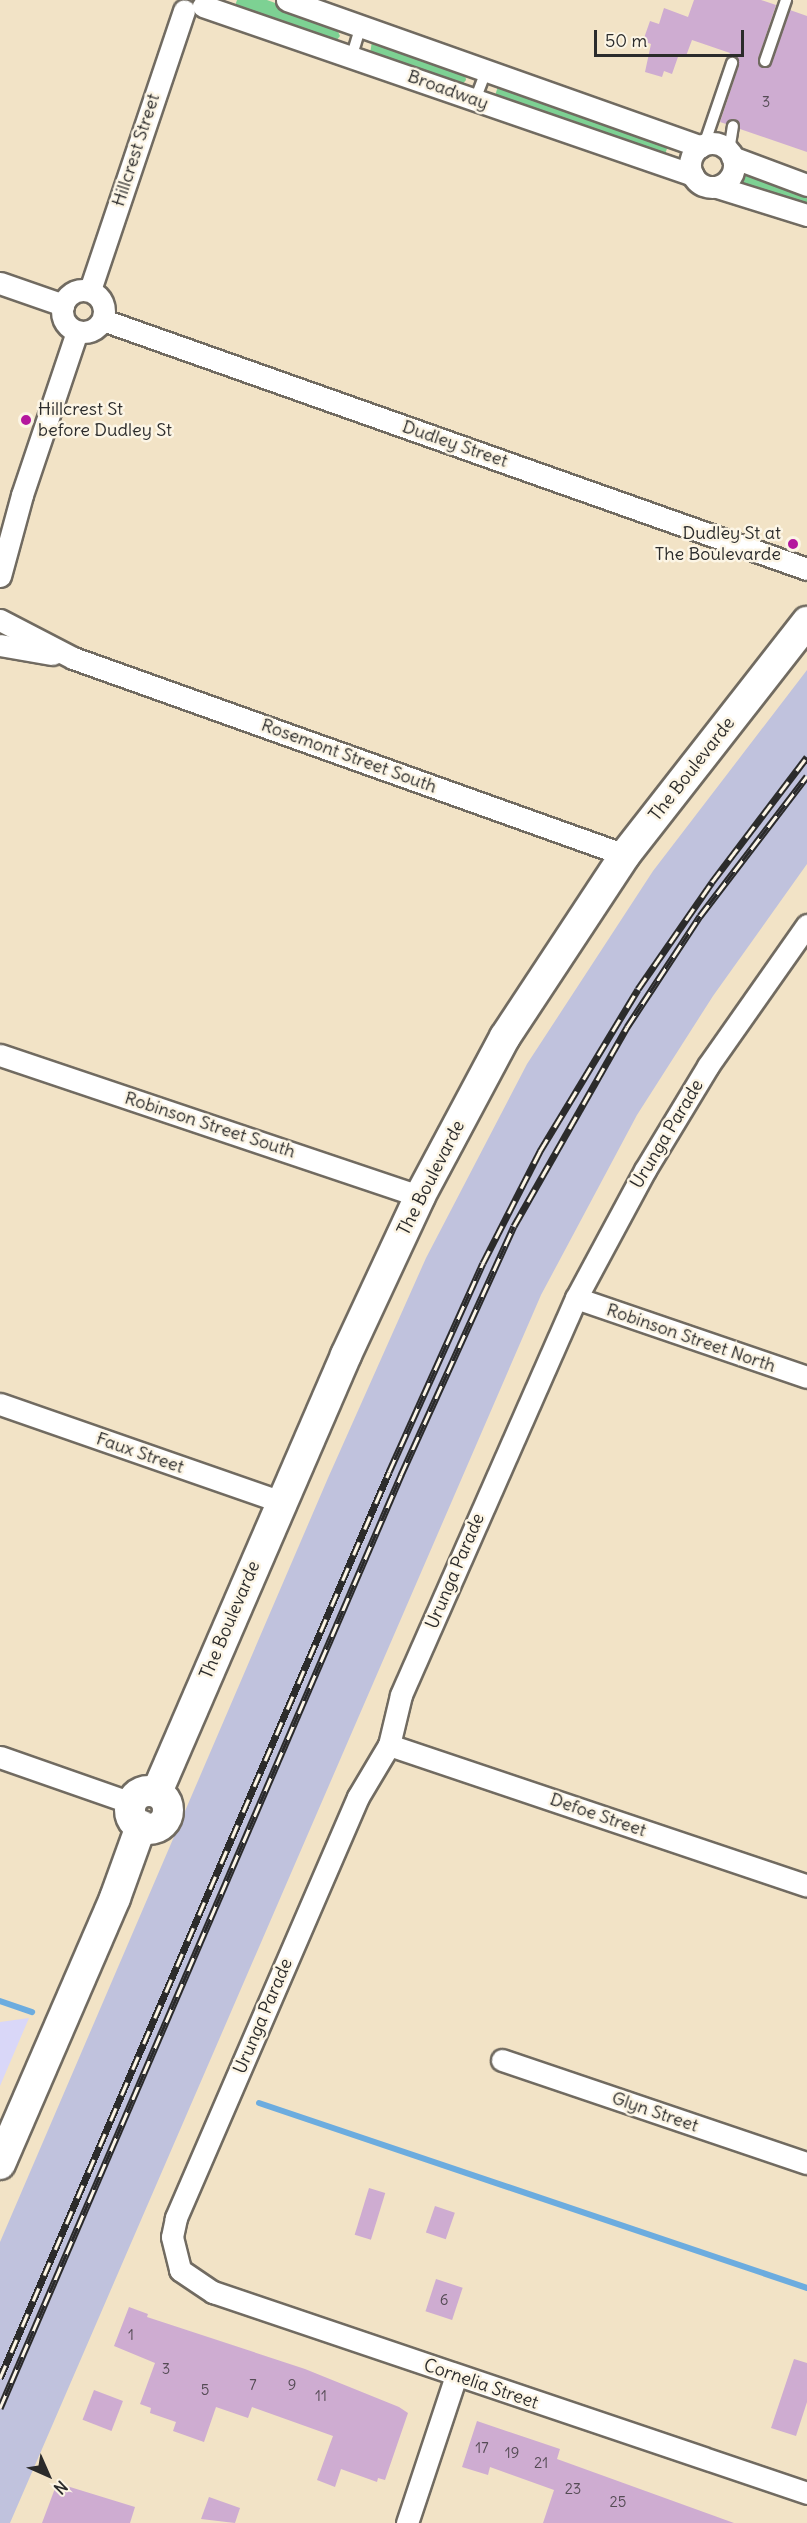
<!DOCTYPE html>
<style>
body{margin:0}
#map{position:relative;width:807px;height:2523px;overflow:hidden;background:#f2e3c6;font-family:Delius,sans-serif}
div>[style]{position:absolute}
.built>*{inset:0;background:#d9d7f8}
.industrial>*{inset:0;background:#c0c2dd}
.green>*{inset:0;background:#7dd193}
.stream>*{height:6px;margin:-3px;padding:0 3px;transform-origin:3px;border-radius:3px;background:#6cacdf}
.building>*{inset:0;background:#ceacd1;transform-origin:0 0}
.roads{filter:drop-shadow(2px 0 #716b61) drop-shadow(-2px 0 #716b61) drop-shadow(0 2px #716b61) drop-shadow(0 -2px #716b61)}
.lane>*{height:10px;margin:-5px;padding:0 5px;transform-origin:5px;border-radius:5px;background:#fff}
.street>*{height:21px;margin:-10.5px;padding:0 10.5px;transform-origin:10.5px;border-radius:10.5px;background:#fff}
.street>.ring{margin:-10.5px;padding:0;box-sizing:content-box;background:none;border:21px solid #fff;border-radius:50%}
.secondary>*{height:30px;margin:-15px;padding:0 15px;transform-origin:15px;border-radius:15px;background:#fff}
.secondary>.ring{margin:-15px;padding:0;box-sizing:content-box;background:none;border:30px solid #fff;border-radius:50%}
.rail>*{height:7px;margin-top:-3.5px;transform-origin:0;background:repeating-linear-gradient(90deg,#fcf5e5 0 14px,#2b2b2b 0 28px);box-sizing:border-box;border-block:2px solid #2b2b2b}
.dots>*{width:16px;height:16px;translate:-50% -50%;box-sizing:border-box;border:3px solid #fcf5e5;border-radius:50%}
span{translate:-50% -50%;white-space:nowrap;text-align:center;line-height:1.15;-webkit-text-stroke:5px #fcf5e5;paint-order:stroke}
.number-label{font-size:15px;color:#544b54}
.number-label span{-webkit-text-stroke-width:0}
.street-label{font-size:18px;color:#2b2b2b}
.poi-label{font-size:18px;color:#2b2b2b}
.left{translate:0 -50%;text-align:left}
.right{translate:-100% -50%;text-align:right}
.north{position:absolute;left:18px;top:2445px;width:60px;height:60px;-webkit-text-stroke:4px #fcf5e5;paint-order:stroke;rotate:135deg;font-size:16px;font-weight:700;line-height:24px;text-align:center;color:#2b2b2b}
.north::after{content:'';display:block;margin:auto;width:21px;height:27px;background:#2b2b2b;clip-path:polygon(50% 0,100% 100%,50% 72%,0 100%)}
.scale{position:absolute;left:594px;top:30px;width:150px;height:27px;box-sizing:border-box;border:3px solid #2b2b2b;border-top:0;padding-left:8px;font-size:18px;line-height:21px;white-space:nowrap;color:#2b2b2b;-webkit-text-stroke:4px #fcf5e5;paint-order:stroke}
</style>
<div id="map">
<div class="built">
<div style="clip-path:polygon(29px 2018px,0 2086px,0 2022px)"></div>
</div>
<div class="industrial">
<div style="clip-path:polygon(807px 670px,807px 864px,713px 996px,637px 1115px,541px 1295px,10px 2523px,0 2523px,0 2242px,328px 1478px,426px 1258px,527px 1064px,653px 871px)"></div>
</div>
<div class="green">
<div style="clip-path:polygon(237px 0,267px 0,335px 25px,340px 36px,336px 41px,234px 9px)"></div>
<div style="clip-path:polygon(372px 41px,465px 73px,466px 80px,461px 86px,370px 54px)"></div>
<div style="clip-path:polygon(498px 86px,669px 142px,664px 158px,495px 96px)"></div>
<div style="clip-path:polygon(743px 172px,807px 192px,807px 209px,734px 183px)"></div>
</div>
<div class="stream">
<div style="left:0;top:2001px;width:34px;rotate:19deg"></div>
<div style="left:259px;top:2103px;width:578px;rotate:18.65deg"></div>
</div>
<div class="building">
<div style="clip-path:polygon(694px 0,761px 0,776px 5px,758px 59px,763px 68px,772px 63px,790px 10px,807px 16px,807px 152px,740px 129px,735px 119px,726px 124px,720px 122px,739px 65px,737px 58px,728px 57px,730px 53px,692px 40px,686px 56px,679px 54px,672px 74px,664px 71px,662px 77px,645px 72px,651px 44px,643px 41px,650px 21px,659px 24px,664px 8px,688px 17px)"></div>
<div style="left:369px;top:2188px;width:17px;height:49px;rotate:17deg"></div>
<div style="left:435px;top:2206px;width:21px;height:28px;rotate:19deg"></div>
<div style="left:436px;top:2279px;width:28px;height:34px;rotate:18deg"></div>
<div style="clip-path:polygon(129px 2307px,148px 2314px,147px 2317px,305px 2369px,399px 2407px,408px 2413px,385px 2480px,378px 2478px,377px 2482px,341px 2469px,335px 2487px,317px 2480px,333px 2436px,252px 2407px,248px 2418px,216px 2407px,204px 2442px,173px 2431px,176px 2422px,150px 2413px,151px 2408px,140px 2404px,155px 2363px,114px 2346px)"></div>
<div style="clip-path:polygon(794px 2359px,807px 2363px,807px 2402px,796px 2436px,771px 2428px)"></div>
<div style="left:94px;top:2390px;width:31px;height:32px;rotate:21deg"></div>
<div style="clip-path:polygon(477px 2421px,560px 2449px,557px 2459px,734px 2523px,543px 2523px,554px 2490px,490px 2467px,488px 2475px,462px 2467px)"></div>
<div style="clip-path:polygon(57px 2483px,135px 2507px,130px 2523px,42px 2523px)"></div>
<div style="clip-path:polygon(209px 2497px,240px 2508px,235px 2523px,201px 2519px)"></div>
</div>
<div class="roads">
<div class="lane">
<div style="left:352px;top:55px;width:28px;rotate:-73deg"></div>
<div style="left:765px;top:61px;width:65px;rotate:-71deg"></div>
<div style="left:475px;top:100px;width:30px;rotate:-69deg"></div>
<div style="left:704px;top:145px;width:87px;rotate:-71.1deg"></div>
<div style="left:729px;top:151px;width:25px;rotate:-81deg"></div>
</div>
<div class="street">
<div style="left:287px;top:0;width:439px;rotate:19.5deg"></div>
<div style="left:203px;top:6px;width:518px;rotate:19.03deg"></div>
<div class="ring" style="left:690px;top:143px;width:23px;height:23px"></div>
<div style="left:732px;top:157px;width:80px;rotate:20.5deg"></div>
<div style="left:717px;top:187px;width:94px;rotate:17.3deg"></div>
<div style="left:0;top:283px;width:67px;rotate:19.2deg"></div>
<div class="ring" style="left:62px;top:290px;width:21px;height:21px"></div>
<div style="left:90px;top:290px;width:295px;rotate:-71.4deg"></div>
<div style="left:103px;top:320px;width:747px;rotate:19.48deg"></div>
<div style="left:0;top:576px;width:84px;rotate:-74.8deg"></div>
<div style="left:22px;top:495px;width:172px;rotate:-71.4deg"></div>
<div style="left:0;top:620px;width:82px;rotate:27.5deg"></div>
<div style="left:73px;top:658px;width:586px;rotate:19.64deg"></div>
<div style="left:0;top:645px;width:53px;rotate:9.8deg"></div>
<div style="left:807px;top:925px;width:172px;rotate:125.1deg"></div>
<div style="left:708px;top:1066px;width:122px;rotate:121.2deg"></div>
<div style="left:645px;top:1170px;width:145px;rotate:118.3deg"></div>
<div style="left:576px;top:1298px;width:434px;rotate:113.8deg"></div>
<div style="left:401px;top:1695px;width:51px;rotate:103.5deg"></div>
<div style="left:389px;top:1745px;width:61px;rotate:120.8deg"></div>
<div style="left:358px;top:1797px;width:459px;rotate:113.4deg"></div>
<div style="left:176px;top:2218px;width:19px;rotate:102deg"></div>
<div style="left:172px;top:2237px;width:34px;rotate:76deg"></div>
<div style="left:180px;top:2270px;width:40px;rotate:34deg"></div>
<div style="left:213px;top:2292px;width:627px;rotate:18.69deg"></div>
<div style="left:0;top:1055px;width:443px;rotate:18.6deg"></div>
<div style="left:576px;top:1298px;width:244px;rotate:18.9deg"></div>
<div style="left:0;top:1404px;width:298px;rotate:19.2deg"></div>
<div style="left:389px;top:1745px;width:441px;rotate:18.6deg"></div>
<div style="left:0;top:1757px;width:139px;rotate:19.3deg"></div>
<div style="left:502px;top:2060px;width:322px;rotate:18.7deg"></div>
<div style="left:407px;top:2523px;width:155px;rotate:-71.6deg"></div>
</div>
<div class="secondary">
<div class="ring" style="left:130px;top:1791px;width:8px;height:8px"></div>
<div style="left:157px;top:1792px;width:476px;rotate:-66.6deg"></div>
<div style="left:346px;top:1355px;width:175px;rotate:-65deg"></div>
<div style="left:420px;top:1196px;width:180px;rotate:-61.9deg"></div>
<div style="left:505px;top:1037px;width:218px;rotate:-56.6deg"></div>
<div style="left:625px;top:855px;width:296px;rotate:-52deg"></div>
<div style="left:0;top:2164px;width:290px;rotate:-66.6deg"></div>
<div style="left:115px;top:1898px;width:77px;rotate:-70.1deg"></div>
</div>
</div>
<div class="rail">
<div style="left:0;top:2378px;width:986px;rotate:-66.76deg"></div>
<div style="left:389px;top:1472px;width:229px;rotate:-65.8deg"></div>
<div style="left:483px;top:1263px;width:126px;rotate:-63deg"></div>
<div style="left:540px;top:1151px;width:189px;rotate:-58.8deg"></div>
<div style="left:638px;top:989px;width:130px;rotate:-55.3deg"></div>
<div style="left:712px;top:882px;width:157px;rotate:-52.8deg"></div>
<div style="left:0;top:2408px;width:1016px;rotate:-66.74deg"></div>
<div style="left:401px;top:1475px;width:273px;rotate:-65.6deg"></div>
<div style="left:514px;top:1226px;width:229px;rotate:-60.4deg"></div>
<div style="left:627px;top:1027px;width:133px;rotate:-56.7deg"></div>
<div style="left:700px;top:916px;width:176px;rotate:-52.6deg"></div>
</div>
<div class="dots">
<div style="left:26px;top:420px;background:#b5179e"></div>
<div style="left:793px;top:544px;background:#b5179e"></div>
</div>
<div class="number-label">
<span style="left:766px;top:102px">3</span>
<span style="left:444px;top:2300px">6</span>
<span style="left:131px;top:2335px">1</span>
<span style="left:166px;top:2369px">3</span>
<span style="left:253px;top:2385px">7</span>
<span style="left:292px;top:2385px">9</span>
<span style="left:205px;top:2390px">5</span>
<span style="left:321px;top:2396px">11</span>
<span style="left:482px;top:2448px">17</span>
<span style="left:512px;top:2453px">19</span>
<span style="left:541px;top:2463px">21</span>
<span style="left:573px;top:2489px">23</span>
<span style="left:618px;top:2502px">25</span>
</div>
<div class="street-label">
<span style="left:448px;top:90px;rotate:20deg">Broadway</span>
<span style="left:136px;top:150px;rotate:-72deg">Hillcrest Street</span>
<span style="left:455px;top:444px;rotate:19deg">Dudley Street</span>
<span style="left:349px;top:756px;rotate:20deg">Rosemont Street South</span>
<span style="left:692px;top:769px;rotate:-52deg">The Boulevarde</span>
<span style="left:210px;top:1125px;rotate:18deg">Robinson Street South</span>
<span style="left:667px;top:1134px;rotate:-59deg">Urunga Parade</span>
<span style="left:431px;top:1178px;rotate:-63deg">The Boulevarde</span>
<span style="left:691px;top:1338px;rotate:19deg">Robinson Street North</span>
<span style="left:140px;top:1453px;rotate:19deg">Faux Street</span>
<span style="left:455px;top:1571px;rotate:-67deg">Urunga Parade</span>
<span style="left:230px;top:1620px;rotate:-67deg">The Boulevarde</span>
<span style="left:598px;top:1815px;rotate:19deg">Defoe Street</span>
<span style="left:263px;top:2016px;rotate:-67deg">Urunga Parade</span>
<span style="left:655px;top:2112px;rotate:19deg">Glyn Street</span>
<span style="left:481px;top:2384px;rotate:19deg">Cornelia Street</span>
</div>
<div class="poi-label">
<span class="left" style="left:38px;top:420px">Hillcrest St<br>before Dudley St</span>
<span class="right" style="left:781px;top:544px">Dudley St at<br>The Boulevarde</span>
</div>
<div class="north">N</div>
<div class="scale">50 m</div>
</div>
